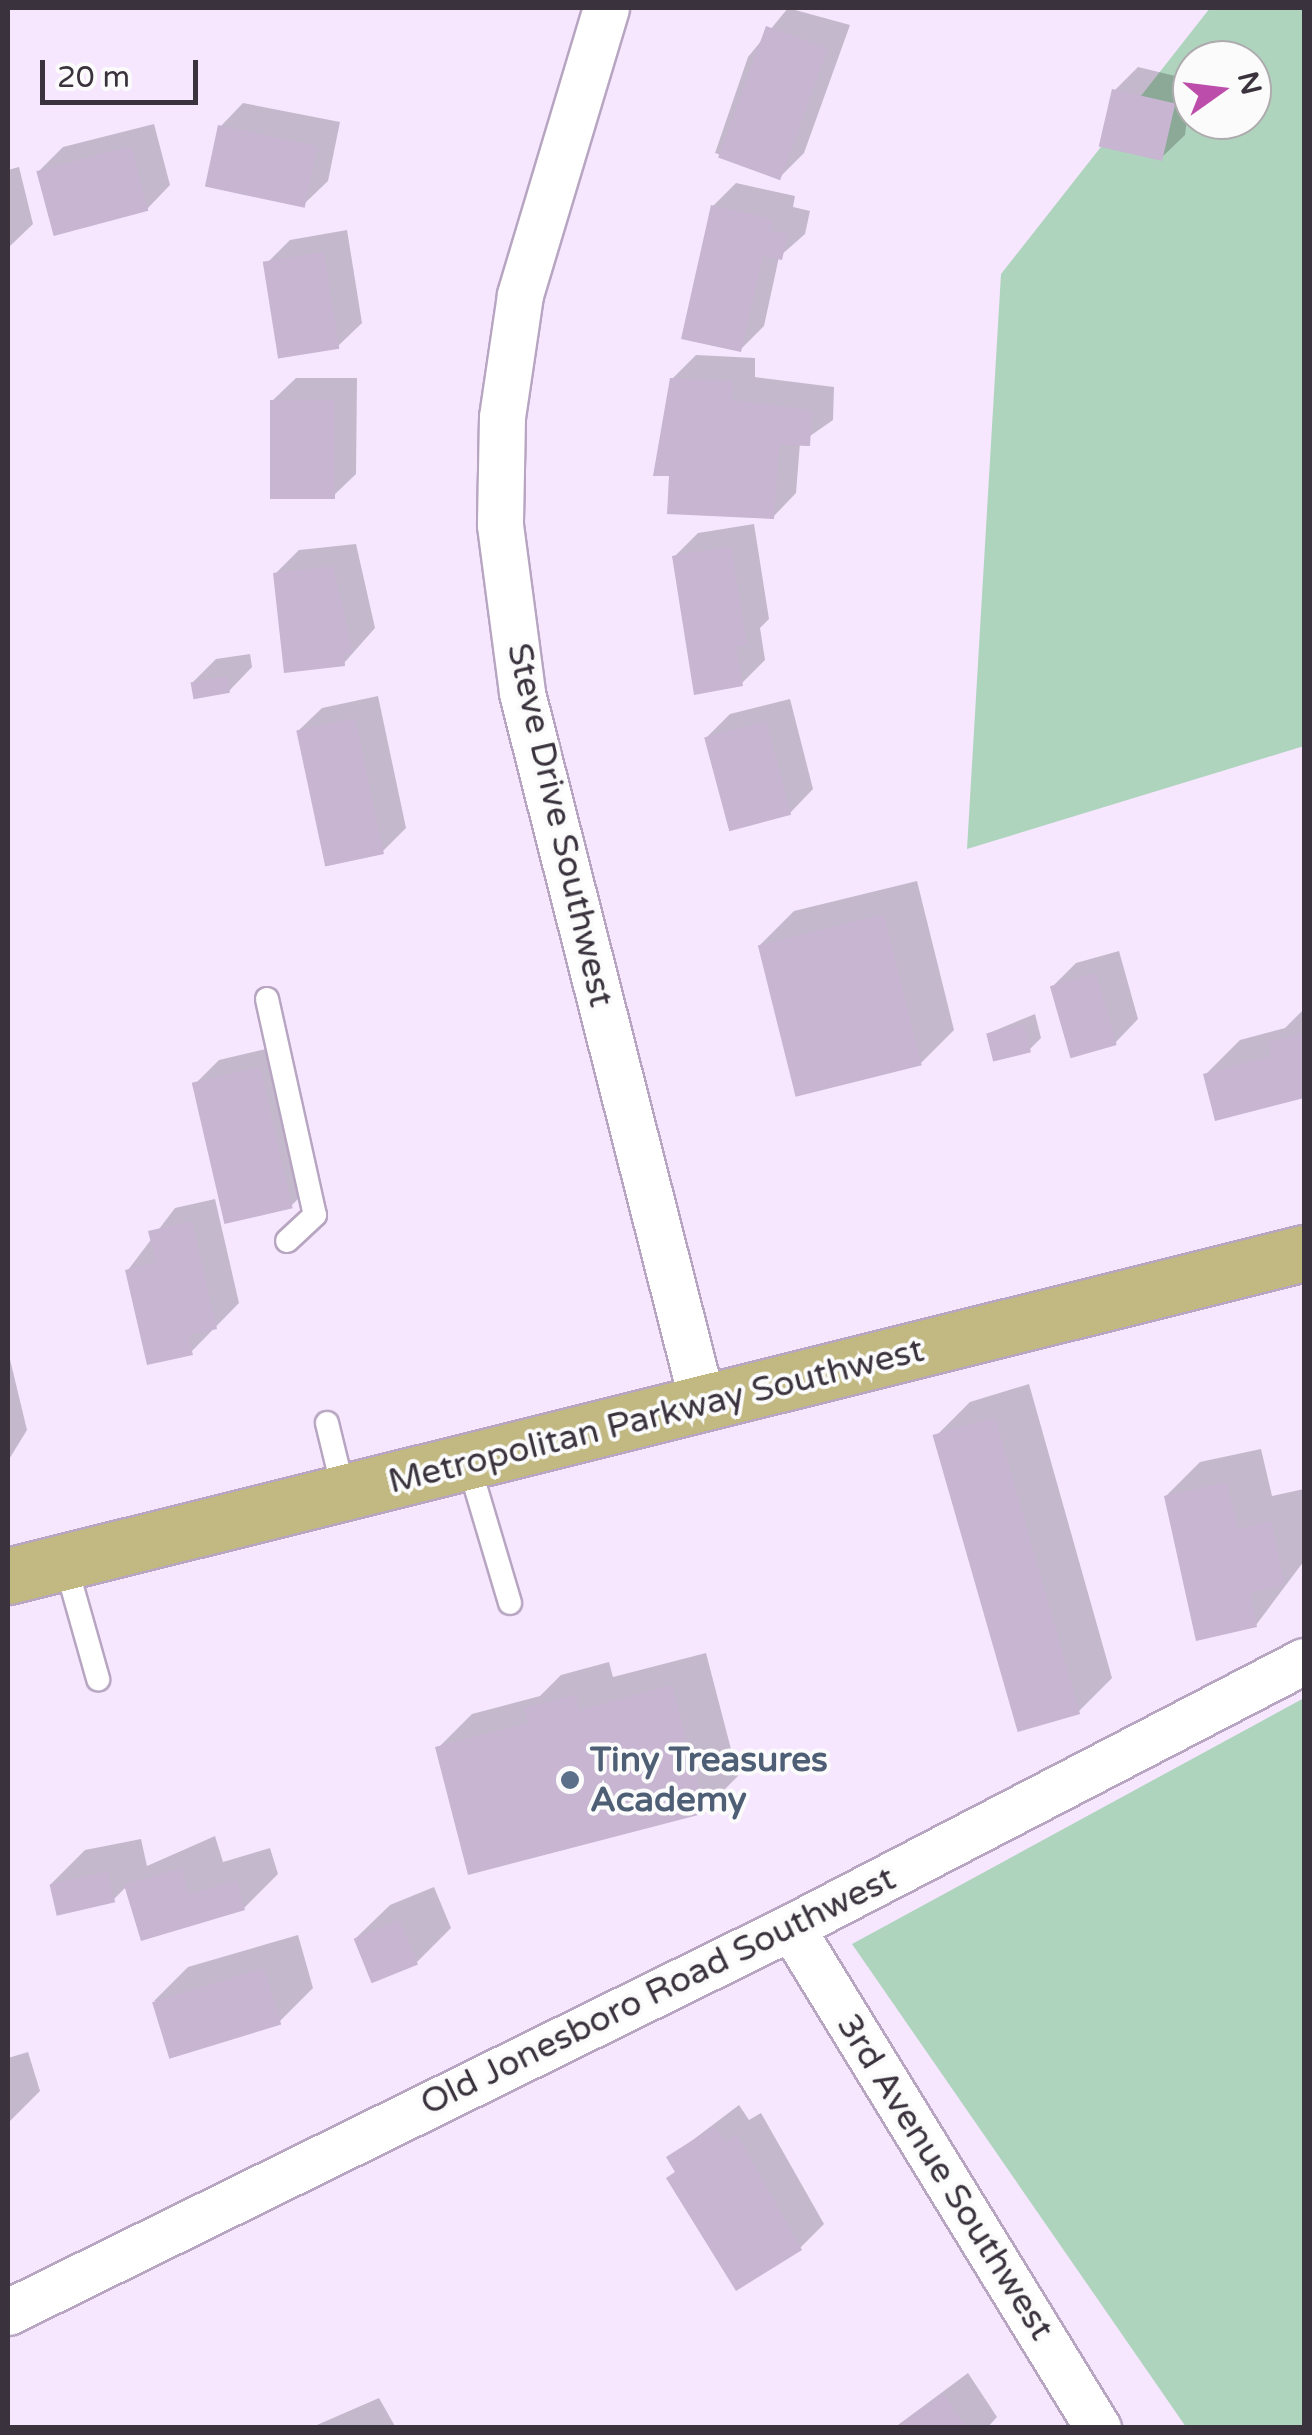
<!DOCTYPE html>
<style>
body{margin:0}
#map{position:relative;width:1312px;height:2435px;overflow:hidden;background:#f6e7ff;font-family:"Varela Round",sans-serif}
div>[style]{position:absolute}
.green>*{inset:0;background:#afd4bd}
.shadow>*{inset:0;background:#0003}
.building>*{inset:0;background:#c7b5d1;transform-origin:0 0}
.roads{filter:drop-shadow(2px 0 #b7a5c1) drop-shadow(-2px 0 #b7a5c1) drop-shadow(0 2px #b7a5c1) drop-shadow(0 -2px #b7a5c1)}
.lane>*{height:22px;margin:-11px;padding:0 11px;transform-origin:11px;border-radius:11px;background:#fff}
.street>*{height:45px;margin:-22.5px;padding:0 22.5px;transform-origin:22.5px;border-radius:22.5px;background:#fff}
.primary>*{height:55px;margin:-27.5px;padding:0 27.5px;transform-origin:27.5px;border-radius:27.5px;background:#c1b882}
.dots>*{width:28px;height:28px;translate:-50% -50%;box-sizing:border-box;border:5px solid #fbfbfb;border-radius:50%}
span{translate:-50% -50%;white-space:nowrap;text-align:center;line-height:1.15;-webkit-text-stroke:8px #fbfbfb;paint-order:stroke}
.street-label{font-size:35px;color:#3a333e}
.service-label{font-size:35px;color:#4e5e75;font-weight:700}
.left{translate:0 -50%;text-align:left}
.frame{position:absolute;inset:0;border:10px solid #3a333e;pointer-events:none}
.north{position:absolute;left:1172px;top:40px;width:100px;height:100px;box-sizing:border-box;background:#fbfbfb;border:2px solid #aeabaf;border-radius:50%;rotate:76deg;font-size:28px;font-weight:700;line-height:40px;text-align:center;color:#3a333e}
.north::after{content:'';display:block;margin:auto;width:35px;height:45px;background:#bd4daa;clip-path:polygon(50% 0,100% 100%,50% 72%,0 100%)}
.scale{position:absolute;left:40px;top:60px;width:158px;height:45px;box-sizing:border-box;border:5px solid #3a333e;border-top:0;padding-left:12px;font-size:30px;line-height:35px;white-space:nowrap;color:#3a333e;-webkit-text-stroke:8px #fbfbfb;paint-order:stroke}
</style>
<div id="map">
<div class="green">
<div style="clip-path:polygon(evenodd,1210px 8px,1304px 8px,1304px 746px,967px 849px,1001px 274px,1210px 8px,1192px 60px,1252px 60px,1252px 120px,1192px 120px,1192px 60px)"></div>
<div style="clip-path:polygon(1304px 1698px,1304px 2427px,1186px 2427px,852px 1944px)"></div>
</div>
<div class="shadow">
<div style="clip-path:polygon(788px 8px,850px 25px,804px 153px,781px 176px,715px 153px,748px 57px)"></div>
<div style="clip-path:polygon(1138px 67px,1192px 80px,1185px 135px,1161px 158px,1114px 91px)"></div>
<div style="clip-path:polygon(243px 103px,340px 122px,328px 181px,304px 204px,220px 127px)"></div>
<div style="clip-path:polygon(154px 124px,170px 185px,147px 209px,39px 171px,63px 147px)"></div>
<div style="clip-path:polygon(19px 167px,33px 224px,8px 248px,8px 170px)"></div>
<div style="clip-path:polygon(736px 183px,795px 196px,793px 207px,810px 211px,805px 234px,779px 257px,764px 326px,740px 350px,713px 206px)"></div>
<div style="clip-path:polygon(347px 230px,362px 323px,338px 346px,266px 264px,290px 240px)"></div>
<div style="clip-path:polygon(696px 355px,755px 358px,755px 377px,834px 387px,833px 420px,800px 443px,796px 493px,773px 517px,672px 379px)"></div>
<div style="clip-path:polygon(296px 378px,357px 378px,356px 474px,332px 497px,272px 401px)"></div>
<div style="clip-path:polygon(754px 524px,769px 619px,760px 628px,765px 660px,741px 684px,674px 557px,698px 533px)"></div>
<div style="clip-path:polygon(356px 544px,375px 628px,344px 663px,275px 574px,299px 550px)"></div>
<div style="clip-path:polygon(250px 654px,252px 667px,229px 691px,193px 682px,216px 659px)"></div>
<div style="clip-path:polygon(378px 696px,406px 828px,383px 851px,298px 731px,322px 708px)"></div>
<div style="clip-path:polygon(790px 699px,813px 789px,790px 813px,707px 737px,730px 714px)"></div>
<div style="clip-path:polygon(917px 881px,954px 1030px,920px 1064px,760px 945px,794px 911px)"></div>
<div style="clip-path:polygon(1119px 951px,1138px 1019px,1115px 1043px,1053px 986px,1076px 963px)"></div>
<div style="clip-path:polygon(1304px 1009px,1304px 1095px,1217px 1118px,1206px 1074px,1240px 1040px,1285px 1028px)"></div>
<div style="clip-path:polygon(1035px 1014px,1041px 1038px,1029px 1050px,989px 1033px)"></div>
<div style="clip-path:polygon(283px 1045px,315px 1182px,291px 1206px,195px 1084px,219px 1060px)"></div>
<div style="clip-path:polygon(215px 1199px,239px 1303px,191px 1352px,128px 1270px,175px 1208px)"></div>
<div style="clip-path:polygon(8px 1351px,27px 1430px,8px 1461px)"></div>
<div style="clip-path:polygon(1029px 1384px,1112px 1678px,1078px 1712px,936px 1436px,970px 1402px)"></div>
<div style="clip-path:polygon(1261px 1449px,1272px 1496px,1304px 1489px,1304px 1561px,1256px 1625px,1166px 1496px,1200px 1462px)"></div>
<div style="clip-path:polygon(706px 1653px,738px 1776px,704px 1810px,438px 1748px,472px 1714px,540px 1696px,561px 1675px,609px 1662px,613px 1677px)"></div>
<div style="clip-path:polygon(215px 1836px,223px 1862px,270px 1848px,278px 1874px,244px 1908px,127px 1886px,113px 1900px,51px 1884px,85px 1850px,141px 1839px,147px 1866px)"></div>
<div style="clip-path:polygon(434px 1887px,451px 1928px,417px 1962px,356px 1938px,390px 1905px)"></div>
<div style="clip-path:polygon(298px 1935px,313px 1988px,279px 2022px,154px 2001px,188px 1967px)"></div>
<div style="clip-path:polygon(28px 2052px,40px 2091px,8px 2123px,8px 2058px)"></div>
<div style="clip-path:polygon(739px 2105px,749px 2120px,761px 2113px,824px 2224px,800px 2248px,669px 2158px)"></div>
<div style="clip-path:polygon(968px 2373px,997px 2417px,987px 2428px,894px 2428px)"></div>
<div style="clip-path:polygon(379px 2398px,396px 2428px,310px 2428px)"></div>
</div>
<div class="building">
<div style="left:766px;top:26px;width:66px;height:140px;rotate:20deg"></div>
<div style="left:1112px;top:89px;width:65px;height:59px;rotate:13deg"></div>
<div style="left:218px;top:125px;width:102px;height:63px;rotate:12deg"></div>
<div style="left:131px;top:146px;width:67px;height:98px;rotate:75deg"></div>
<div style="clip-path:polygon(711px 205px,773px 219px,771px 230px,788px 234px,782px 260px,763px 256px,741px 352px,681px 339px)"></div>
<div style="left:324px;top:252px;width:98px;height:62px;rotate:81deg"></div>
<div style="clip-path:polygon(670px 378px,733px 381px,732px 400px,812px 410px,810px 446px,779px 445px,774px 519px,667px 514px,669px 476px,653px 476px)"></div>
<div style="left:270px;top:400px;width:65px;height:99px"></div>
<div style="clip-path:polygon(731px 546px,747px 645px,736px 646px,743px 686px,694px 695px,672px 556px)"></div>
<div style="clip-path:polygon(333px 566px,353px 653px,344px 654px,345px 666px,284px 673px,273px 573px)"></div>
<div style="left:227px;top:676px;width:17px;height:37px;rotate:80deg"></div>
<div style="left:355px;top:718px;width:139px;height:60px;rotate:78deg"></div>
<div style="left:766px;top:721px;width:97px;height:64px;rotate:75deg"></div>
<div style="left:884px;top:914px;width:156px;height:130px;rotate:76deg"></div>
<div style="left:1096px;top:973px;width:75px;height:48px;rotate:74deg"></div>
<div style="left:1024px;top:1024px;width:29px;height:39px;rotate:76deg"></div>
<div style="clip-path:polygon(1304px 1033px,1304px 1098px,1215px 1121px,1203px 1074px,1271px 1056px,1268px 1042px)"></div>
<div style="left:260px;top:1067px;width:145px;height:70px;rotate:77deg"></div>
<div style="clip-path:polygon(192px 1221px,217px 1329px,188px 1335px,193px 1355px,147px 1365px,125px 1270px,156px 1262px,148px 1231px)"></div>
<div style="left:995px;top:1417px;width:309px;height:65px;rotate:74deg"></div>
<div style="clip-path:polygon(1227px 1482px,1238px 1529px,1271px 1521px,1285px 1585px,1250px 1593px,1257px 1627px,1196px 1641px,1164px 1496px)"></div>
<div style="clip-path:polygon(672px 1685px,706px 1813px,468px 1875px,435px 1747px,528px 1723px,524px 1708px,576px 1695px,579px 1710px)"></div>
<div style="clip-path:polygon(181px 1868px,189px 1895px,236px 1880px,245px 1910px,141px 1941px,124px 1885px)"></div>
<div style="left:108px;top:1871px;width:32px;height:60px;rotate:77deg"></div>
<div style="left:400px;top:1920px;width:48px;height:50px;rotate:68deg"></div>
<div style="left:264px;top:1968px;width:59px;height:117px;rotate:73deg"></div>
<div style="clip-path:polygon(715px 2126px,725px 2142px,737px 2134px,802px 2250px,736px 2291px,666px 2178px,675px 2172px,666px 2157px)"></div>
<div style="clip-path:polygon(944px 2394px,966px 2428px,894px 2428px)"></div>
</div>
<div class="roads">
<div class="lane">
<div style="left:267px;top:999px;width:221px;rotate:77.5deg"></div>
<div style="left:315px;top:1215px;width:38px;rotate:137deg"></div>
<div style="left:327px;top:1423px;width:72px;rotate:76.3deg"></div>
<div style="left:468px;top:1462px;width:147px;rotate:73.4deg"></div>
<div style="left:65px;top:1562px;width:122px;rotate:74.2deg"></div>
</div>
<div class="street">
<div style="left:606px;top:8px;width:300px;rotate:106.7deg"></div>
<div style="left:520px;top:295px;width:123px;rotate:98.4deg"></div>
<div style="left:502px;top:417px;width:108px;rotate:91.1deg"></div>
<div style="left:500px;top:525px;width:169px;rotate:82.5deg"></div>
<div style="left:522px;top:693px;width:735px;rotate:75.74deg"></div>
<div style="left:791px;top:1927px;width:588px;rotate:58.5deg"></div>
<div style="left:8px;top:2312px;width:873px;rotate:-26.18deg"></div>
<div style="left:791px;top:1927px;width:578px;rotate:-27.41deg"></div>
</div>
<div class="primary">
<div style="left:8px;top:1576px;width:1336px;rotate:-13.99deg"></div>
</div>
</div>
<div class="dots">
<div style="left:570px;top:1780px;background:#5c6f8a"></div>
</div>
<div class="street-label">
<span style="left:560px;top:825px;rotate:77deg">Steve Drive Southwest</span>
<span style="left:656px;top:1416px;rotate:-14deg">Metropolitan Parkway Southwest</span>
<span style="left:658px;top:1991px;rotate:-26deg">Old Jonesboro Road Southwest</span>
<span style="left:945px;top:2177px;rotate:58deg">3rd Avenue Southwest</span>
</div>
<div class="service-label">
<span class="left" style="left:590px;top:1780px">Tiny Treasures<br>Academy</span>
</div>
<div class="frame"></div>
<div class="north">N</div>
<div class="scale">20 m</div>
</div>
